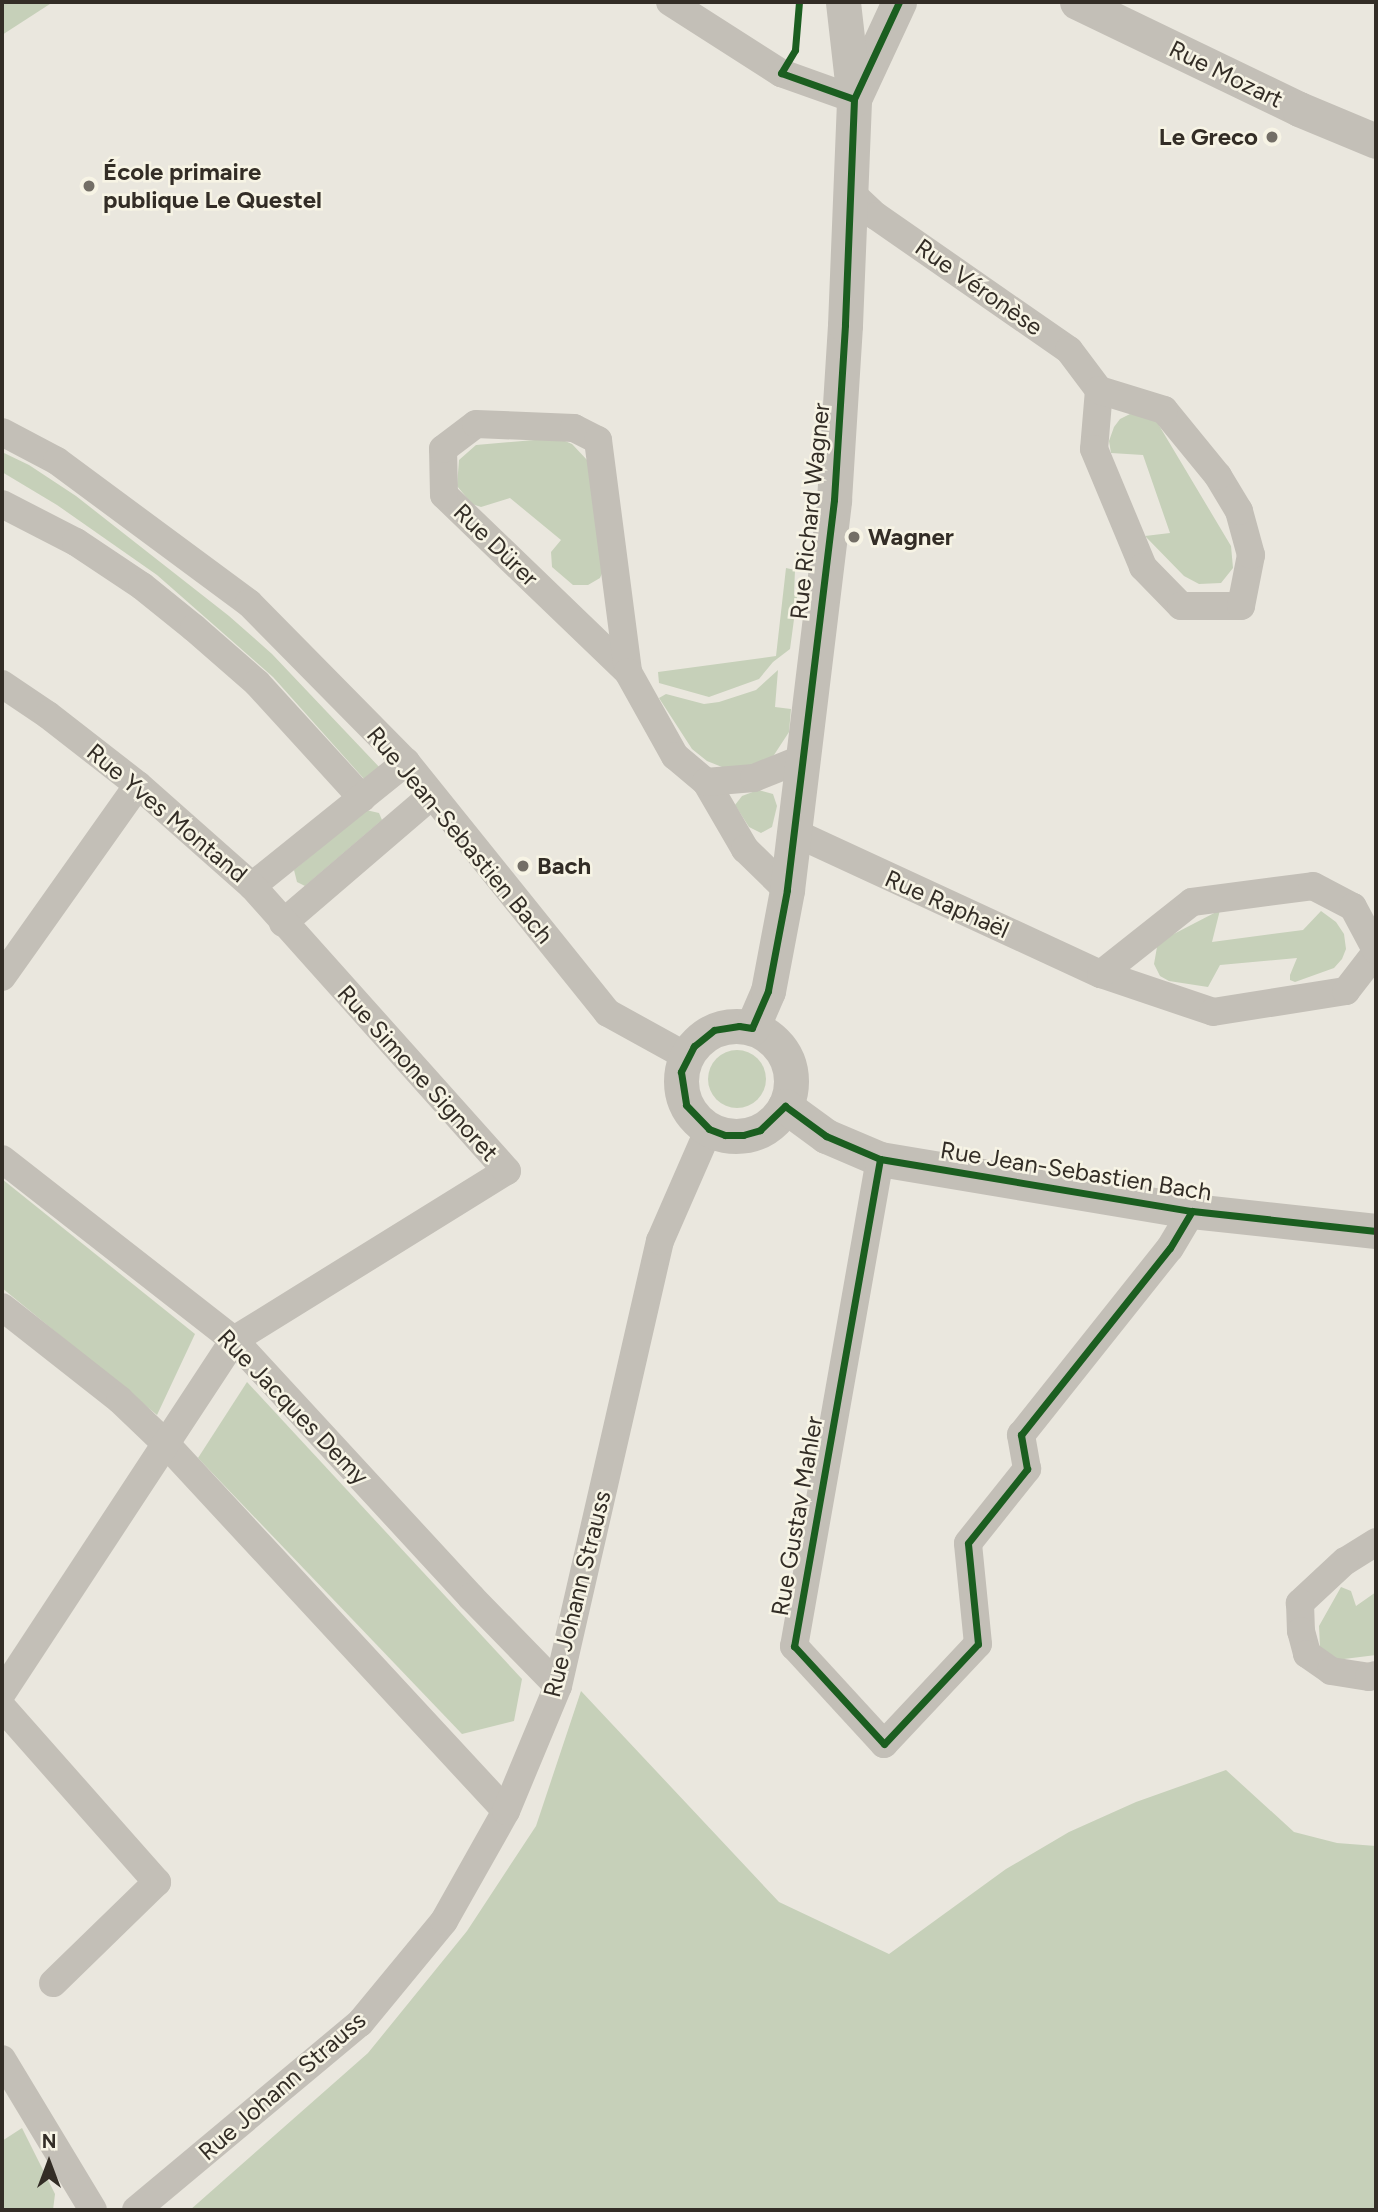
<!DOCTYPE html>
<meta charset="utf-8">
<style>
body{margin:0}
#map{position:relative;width:1378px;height:2212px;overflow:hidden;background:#eae7de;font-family:Figtree,sans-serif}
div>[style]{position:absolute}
.green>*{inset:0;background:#c6d0b9}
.round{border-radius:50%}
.minor>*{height:28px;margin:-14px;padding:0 14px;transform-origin:14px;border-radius:14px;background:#c3bfb7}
.tertiary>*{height:35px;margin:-17.5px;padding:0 17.5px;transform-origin:17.5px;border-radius:17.5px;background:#c3bfb7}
.tertiary>.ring{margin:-17.5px;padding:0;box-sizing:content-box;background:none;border:35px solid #c3bfb7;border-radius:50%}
.cycleway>*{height:7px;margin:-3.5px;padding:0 3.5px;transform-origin:3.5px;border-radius:3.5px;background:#1b5e20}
.dots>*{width:19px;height:19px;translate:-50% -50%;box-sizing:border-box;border:4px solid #f7f4e5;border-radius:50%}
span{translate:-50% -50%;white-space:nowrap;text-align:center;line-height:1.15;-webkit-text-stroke:5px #f7f4e5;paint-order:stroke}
.street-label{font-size:24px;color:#332d26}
.poi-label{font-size:24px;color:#332d26;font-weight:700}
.right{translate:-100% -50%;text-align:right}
.left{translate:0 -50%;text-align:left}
.frame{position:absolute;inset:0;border:4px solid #332d26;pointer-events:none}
.north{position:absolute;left:14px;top:2128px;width:70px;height:70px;-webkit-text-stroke:5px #f7f4e5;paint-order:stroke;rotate:0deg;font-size:19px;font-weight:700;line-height:28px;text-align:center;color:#332d26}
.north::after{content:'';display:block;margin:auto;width:24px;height:32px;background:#332d26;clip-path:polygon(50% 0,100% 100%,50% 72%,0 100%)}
</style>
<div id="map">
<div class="green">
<div style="clip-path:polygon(2px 2px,53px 2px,2px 35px)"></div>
<div style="clip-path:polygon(1130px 414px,1154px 417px,1231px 546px,1233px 568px,1221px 583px,1199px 584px,1184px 576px,1145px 536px,1170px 533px,1143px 455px,1111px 453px,1109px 441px,1114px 427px,1120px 419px)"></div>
<div style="clip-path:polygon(558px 438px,572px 444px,588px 461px,603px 571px,600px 578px,588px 585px,573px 585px,552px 567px,551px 552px,561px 540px,510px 498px,481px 507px,472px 504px,457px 486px,459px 460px,476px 445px)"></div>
<div style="clip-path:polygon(2px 452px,29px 465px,76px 496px,229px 616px,272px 654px,382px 770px,365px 780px,273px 677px,157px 575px,57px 505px,2px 472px)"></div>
<div style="clip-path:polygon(786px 568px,795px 570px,794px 595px,797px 597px,790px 649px,773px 662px,759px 679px,709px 697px,659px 683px,658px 672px,776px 656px)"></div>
<div style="clip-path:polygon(778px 670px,775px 707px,791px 709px,789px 732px,774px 755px,759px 765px,727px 769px,707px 761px,692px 749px,659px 698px,666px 694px,704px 704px,719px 702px,756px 690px)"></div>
<div style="clip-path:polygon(758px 790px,773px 794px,777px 806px,772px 827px,761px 833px,749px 827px,735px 805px,742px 796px)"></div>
<div style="clip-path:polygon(366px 810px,379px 813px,382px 820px,305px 886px,297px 882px,294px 870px)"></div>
<div style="clip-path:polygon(1220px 910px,1212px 942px,1303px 930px,1321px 911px,1336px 922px,1344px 934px,1346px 949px,1342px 959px,1334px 968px,1295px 982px,1290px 980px,1290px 975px,1297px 958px,1220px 965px,1208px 987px,1169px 981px,1160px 976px,1154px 964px,1157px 947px,1166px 938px)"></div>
<div class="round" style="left:708px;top:1050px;width:58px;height:58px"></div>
<div style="clip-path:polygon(2px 1179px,195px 1334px,157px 1415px,2px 1288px)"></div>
<div style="clip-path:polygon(247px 1382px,522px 1679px,514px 1721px,462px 1734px,198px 1458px)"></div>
<div style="clip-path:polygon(1341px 1587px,1351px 1591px,1356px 1606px,1376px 1592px,1376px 1655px,1336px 1660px,1320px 1647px,1319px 1626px)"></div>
<div style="clip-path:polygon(581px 1691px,779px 1902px,889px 1954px,1006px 1869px,1069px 1832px,1136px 1802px,1226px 1770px,1294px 1832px,1337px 1843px,1376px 1846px,1376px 2210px,190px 2210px,368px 2053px,467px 1931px,536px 1826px)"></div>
<div style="clip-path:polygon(22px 2128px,55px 2194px,53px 2210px,2px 2210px,2px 2141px)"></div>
</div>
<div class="minor">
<div style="left:670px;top:2px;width:132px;rotate:32.6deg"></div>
<div style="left:781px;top:73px;width:77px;rotate:19.6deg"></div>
<div style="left:850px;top:192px;width:35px;rotate:43deg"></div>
<div style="left:876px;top:216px;width:235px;rotate:34.8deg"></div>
<div style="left:1069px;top:350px;width:50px;rotate:53.1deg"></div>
<div style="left:1099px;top:390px;width:59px;rotate:94.8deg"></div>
<div style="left:1094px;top:449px;width:128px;rotate:67.4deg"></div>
<div style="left:1143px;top:567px;width:54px;rotate:45.7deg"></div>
<div style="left:1181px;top:606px;width:60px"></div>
<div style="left:1241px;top:606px;width:52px;rotate:-78.9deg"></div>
<div style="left:1251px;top:555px;width:46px;rotate:-105.3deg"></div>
<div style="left:1239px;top:511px;width:41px;rotate:-121deg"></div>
<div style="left:1218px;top:476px;width:85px;rotate:-129.3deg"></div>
<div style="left:1164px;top:410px;width:68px;rotate:-162.9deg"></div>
<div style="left:2px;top:432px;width:62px;rotate:27.8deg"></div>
<div style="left:57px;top:461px;width:239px;rotate:36.5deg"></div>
<div style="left:249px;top:603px;width:223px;rotate:45.4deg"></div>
<div style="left:406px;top:762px;width:322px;rotate:51.2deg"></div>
<div style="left:608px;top:1013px;width:89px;rotate:28.9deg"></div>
<div style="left:2px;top:504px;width:83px;rotate:27.2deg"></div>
<div style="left:76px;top:542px;width:79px;rotate:33.7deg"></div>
<div style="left:142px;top:586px;width:67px;rotate:38.9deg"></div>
<div style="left:194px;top:628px;width:84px;rotate:41.1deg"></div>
<div style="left:257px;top:683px;width:156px;rotate:47.6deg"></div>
<div style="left:628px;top:672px;width:255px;rotate:-136.1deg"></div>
<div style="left:444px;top:495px;width:46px;rotate:-91.2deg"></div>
<div style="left:443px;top:449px;width:41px;rotate:-37.1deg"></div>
<div style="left:476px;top:424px;width:98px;rotate:2.3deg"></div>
<div style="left:574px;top:428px;width:27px;rotate:27deg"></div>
<div style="left:598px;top:440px;width:234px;rotate:82.6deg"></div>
<div style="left:628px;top:672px;width:96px;rotate:60.8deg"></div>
<div style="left:675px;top:756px;width:40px;rotate:40deg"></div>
<div style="left:706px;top:782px;width:78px;rotate:59.8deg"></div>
<div style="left:745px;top:849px;width:59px;rotate:44.3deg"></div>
<div style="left:2px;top:684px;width:55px;rotate:34deg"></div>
<div style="left:48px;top:715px;width:114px;rotate:37.9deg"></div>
<div style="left:138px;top:785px;width:152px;rotate:41.5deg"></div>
<div style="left:252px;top:886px;width:198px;rotate:-38.8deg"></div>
<div style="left:706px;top:782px;width:48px;rotate:-4.8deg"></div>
<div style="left:754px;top:778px;width:51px;rotate:-22deg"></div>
<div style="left:793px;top:832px;width:339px;rotate:24.8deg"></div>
<div style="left:1101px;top:974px;width:118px;rotate:18.7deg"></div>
<div style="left:1213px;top:1012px;width:135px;rotate:-9deg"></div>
<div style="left:1346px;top:991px;width:49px;rotate:-52.4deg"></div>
<div style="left:283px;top:923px;width:195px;rotate:-40.6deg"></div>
<div style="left:1101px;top:974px;width:116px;rotate:-38.4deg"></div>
<div style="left:1192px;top:902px;width:122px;rotate:-7.5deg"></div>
<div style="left:1313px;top:886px;width:45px;rotate:27.7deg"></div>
<div style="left:1353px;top:907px;width:49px;rotate:61.9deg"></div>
<div style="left:2px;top:977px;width:235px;rotate:-54.7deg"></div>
<div style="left:2px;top:1159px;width:294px;rotate:38deg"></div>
<div style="left:234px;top:1340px;width:350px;rotate:47.3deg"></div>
<div style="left:471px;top:1597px;width:124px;rotate:45.7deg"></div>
<div style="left:880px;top:1159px;width:495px;rotate:100deg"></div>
<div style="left:794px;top:1646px;width:133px;rotate:47.4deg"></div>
<div style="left:884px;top:1744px;width:137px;rotate:-46.8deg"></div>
<div style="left:978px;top:1644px;width:101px;rotate:-95.7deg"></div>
<div style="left:968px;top:1543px;width:95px;rotate:-51.4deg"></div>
<div style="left:1027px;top:1469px;width:35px;rotate:-100deg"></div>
<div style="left:1021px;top:1435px;width:239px;rotate:-51.5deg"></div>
<div style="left:1170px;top:1248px;width:43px;rotate:-59.3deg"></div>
<div style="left:2px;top:1307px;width:150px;rotate:38.2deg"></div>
<div style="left:120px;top:1400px;width:64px;rotate:43.7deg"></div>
<div style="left:166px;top:1444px;width:500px;rotate:47.19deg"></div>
<div style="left:1376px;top:1542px;width:36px;rotate:148deg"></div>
<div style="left:1345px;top:1561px;width:62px;rotate:137deg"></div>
<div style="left:1300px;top:1603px;width:28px;rotate:88deg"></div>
<div style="left:1301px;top:1631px;width:24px;rotate:75deg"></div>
<div style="left:1307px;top:1654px;width:29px;rotate:35deg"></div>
<div style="left:1331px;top:1671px;width:38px;rotate:9deg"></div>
<div style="left:1369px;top:1677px;width:7px;rotate:-16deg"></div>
<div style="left:2px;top:1693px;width:422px;rotate:-56.7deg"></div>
<div style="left:234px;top:1340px;width:321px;rotate:-31.8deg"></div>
<div style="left:507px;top:1171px;width:382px;rotate:-131.8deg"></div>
<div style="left:2px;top:1707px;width:234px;rotate:48.5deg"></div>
<div style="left:157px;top:1882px;width:145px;rotate:135.8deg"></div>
<div style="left:2px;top:2059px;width:176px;rotate:58.9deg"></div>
<div style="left:136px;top:2210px;width:292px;rotate:-39.9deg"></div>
<div style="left:360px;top:2023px;width:132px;rotate:-50.5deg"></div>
<div style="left:444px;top:1921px;width:126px;rotate:-60.6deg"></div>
<div style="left:506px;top:1811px;width:135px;rotate:-67.4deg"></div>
<div style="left:558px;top:1686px;width:457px;rotate:-77.1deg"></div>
<div style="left:660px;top:1241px;width:122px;rotate:-66.4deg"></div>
</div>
<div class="tertiary">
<div style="left:1077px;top:2px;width:246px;rotate:25.7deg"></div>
<div style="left:1299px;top:109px;width:83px;rotate:22.6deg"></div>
<div style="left:854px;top:99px;width:107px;rotate:-65.1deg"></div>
<div class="ring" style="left:681px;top:1026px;width:75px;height:75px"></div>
<div style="left:752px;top:1028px;width:40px;rotate:-66.6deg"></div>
<div style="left:768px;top:991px;width:103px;rotate:-79.3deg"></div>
<div style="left:787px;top:890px;width:393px;rotate:-83.1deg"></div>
<div style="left:834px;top:500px;width:175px;rotate:-86.4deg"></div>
<div style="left:845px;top:325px;width:226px;rotate:-87.7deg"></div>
<div style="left:854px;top:99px;width:98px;rotate:-96.5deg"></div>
<div style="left:785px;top:1106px;width:51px;rotate:36.2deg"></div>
<div style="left:826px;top:1136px;width:59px;rotate:23.1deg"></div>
<div style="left:880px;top:1159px;width:316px;rotate:9.5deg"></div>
<div style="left:1192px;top:1211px;width:185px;rotate:6.2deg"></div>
</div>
<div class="cycleway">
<div style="left:799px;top:2px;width:48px;rotate:94.8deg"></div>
<div style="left:795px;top:50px;width:27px;rotate:121deg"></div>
<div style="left:781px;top:73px;width:77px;rotate:19.6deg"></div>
<div style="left:899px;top:2px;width:107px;rotate:114.9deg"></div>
<div style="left:854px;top:99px;width:226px;rotate:92.3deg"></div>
<div style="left:845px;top:325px;width:175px;rotate:93.6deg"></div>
<div style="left:834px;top:500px;width:393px;rotate:96.9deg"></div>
<div style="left:787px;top:890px;width:103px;rotate:100.7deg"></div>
<div style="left:768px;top:991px;width:40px;rotate:113.4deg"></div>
<div style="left:752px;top:1028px;width:13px;rotate:-171deg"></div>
<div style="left:739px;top:1026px;width:25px;rotate:171deg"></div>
<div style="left:714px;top:1030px;width:26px;rotate:141deg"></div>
<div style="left:694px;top:1046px;width:29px;rotate:117deg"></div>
<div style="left:681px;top:1072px;width:33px;rotate:81deg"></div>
<div style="left:686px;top:1105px;width:33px;rotate:46deg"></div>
<div style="left:709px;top:1129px;width:17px;rotate:21deg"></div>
<div style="left:725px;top:1135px;width:18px"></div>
<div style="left:743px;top:1135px;width:18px;rotate:-16deg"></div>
<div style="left:760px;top:1130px;width:35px;rotate:-44deg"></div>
<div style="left:785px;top:1106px;width:51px;rotate:36.2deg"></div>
<div style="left:826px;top:1136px;width:59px;rotate:23.1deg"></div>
<div style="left:880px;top:1159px;width:316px;rotate:9.5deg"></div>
<div style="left:1192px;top:1211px;width:185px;rotate:6.2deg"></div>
<div style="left:880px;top:1159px;width:495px;rotate:100deg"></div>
<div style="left:794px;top:1646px;width:133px;rotate:47.4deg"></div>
<div style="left:884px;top:1744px;width:137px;rotate:-46.8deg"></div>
<div style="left:978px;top:1644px;width:101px;rotate:-95.7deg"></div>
<div style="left:968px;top:1543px;width:95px;rotate:-51.4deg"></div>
<div style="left:1027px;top:1469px;width:35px;rotate:-100deg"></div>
<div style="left:1021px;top:1435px;width:239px;rotate:-51.5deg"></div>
<div style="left:1170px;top:1248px;width:43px;rotate:-59.3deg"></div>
</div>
<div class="dots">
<div style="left:1272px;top:137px;background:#736e66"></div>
<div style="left:89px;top:186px;background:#736e66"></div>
<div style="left:854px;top:537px;background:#736e66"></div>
<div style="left:523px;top:866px;background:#736e66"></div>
</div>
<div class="street-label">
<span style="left:1226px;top:74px;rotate:26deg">Rue Mozart</span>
<span style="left:979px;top:287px;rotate:35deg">Rue Véronèse</span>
<span style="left:810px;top:511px;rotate:-84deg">Rue Richard Wagner</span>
<span style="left:496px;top:545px;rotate:44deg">Rue Dürer</span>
<span style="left:167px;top:813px;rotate:40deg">Rue Yves Montand</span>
<span style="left:460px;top:835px;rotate:50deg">Rue Jean-Sebastien Bach</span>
<span style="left:947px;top:904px;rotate:24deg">Rue Raphaël</span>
<span style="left:418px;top:1073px;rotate:48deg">Rue Simone Signoret</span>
<span style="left:1076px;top:1171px;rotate:9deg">Rue Jean-Sebastien Bach</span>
<span style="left:293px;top:1407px;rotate:46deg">Rue Jacques Demy</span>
<span style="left:797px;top:1516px;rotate:-80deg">Rue Gustav Mahler</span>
<span style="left:577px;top:1594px;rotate:-76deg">Rue Johann Strauss</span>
<span style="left:282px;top:2086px;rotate:-41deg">Rue Johann Strauss</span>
</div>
<div class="poi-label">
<span class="right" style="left:1258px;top:137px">Le Greco</span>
<span class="left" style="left:103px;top:186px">École primaire<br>publique Le Questel</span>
<span class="left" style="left:868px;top:537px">Wagner</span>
<span class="left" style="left:537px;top:866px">Bach</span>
</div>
<div class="frame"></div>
<div class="north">N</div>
</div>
